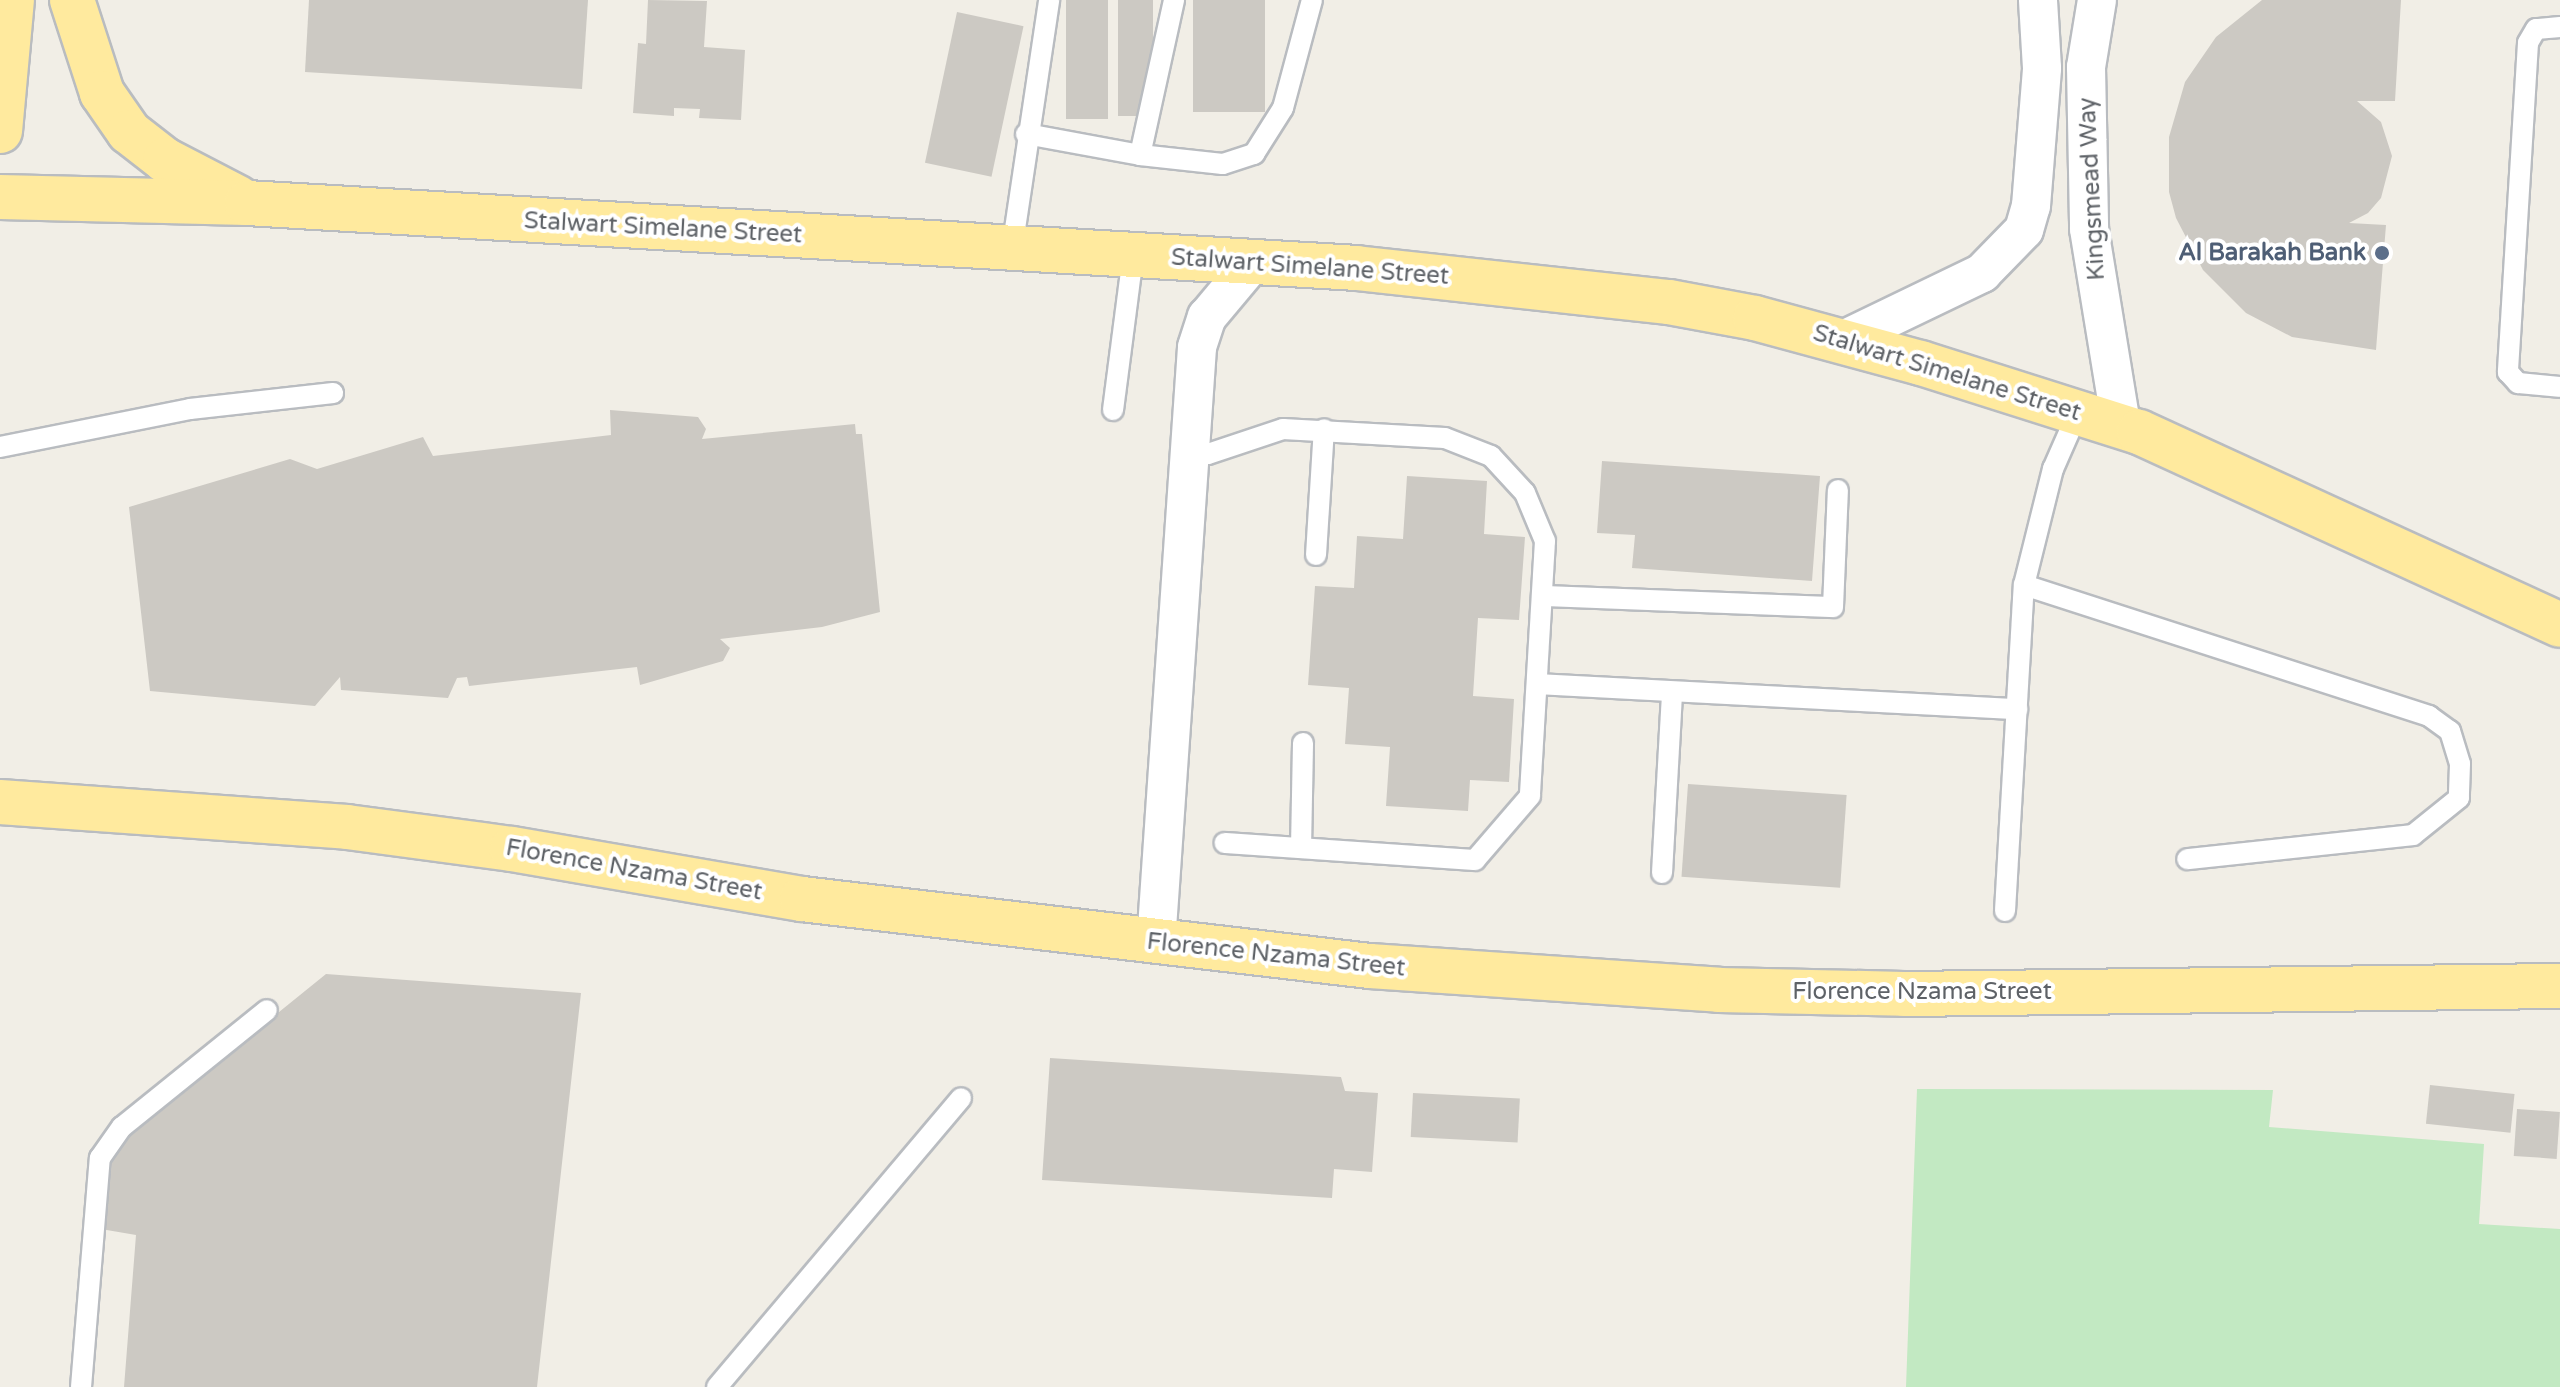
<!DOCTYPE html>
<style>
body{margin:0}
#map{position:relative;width:2560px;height:1387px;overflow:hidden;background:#f1eee6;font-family:"Varela Round",sans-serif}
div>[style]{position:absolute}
.green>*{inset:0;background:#c2e9c2}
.building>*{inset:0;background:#ccc9c3;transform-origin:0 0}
.roads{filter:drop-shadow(2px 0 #b9bcc0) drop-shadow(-2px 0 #b9bcc0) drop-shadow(0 2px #b9bcc0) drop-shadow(0 -2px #b9bcc0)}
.service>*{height:20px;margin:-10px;padding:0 10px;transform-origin:10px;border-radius:10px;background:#fff}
.minor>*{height:38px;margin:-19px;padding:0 19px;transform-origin:19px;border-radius:19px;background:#fff}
.trunk>*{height:44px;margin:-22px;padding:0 22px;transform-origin:22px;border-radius:22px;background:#ffea9e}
.dots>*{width:22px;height:22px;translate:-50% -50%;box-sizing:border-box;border:4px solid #fff;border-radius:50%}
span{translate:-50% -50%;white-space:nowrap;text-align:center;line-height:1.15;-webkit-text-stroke:8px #fff;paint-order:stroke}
.street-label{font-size:24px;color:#5e6267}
.service-label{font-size:24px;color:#4e5e75;font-weight:700}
.right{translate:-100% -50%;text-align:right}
</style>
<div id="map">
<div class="green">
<div style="clip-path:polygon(1917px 1089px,2273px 1090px,2269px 1127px,2484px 1144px,2479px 1224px,2560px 1229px,2560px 1387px,1906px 1387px)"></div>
</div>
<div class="building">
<div style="clip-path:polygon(309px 0,588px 0,582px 89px,305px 72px)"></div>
<div style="clip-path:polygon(648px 0,707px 1px,704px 47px,745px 50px,741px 120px,699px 118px,700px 109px,674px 108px,674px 116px,633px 113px,638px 43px,646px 44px)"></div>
<div style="left:1066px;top:0;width:42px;height:119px"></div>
<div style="left:1118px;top:0;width:35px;height:116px"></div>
<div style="left:1193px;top:0;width:72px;height:112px"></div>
<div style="clip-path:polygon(2262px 0,2401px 0,2395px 101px,2357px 101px,2381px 122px,2392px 156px,2381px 198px,2368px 213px,2349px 223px,2386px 225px,2376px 350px,2292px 337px,2246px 313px,2203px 270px,2176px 218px,2169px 192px,2169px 137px,2185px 82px,2216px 37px)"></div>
<div style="left:957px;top:12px;width:68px;height:154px;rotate:12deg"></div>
<div style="clip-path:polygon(610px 410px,698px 417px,706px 429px,702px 439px,855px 424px,856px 434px,862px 434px,880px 612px,822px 627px,720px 639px,730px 648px,723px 661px,640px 685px,637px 667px,469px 686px,467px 677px,457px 678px,448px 698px,341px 690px,340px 677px,315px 706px,150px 691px,129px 507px,290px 459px,317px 469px,423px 437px,433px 456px,611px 435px)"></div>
<div style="clip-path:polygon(1602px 461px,1820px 476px,1812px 581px,1632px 568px,1635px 535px,1597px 533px)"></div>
<div style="clip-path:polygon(1407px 476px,1487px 481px,1484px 534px,1525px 537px,1519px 620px,1478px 618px,1473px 696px,1514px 699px,1509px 782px,1470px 780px,1468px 811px,1386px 806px,1390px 747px,1345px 744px,1349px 688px,1308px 685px,1315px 586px,1354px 588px,1357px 536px,1403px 539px)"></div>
<div style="left:1688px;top:784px;width:159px;height:93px;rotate:4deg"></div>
<div style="clip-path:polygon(326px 974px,581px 993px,537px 1387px,124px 1387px,136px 1235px,95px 1228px,111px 1148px)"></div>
<div style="clip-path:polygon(1050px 1058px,1341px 1077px,1345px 1091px,1378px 1093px,1372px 1172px,1334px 1169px,1332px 1198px,1042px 1180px)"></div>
<div style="left:2430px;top:1085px;width:85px;height:39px;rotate:6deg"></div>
<div style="left:1413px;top:1093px;width:107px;height:44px;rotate:3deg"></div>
<div style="left:2517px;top:1109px;width:43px;height:47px;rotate:4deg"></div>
</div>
<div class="roads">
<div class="service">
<div style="left:2560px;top:27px;width:24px;rotate:175deg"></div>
<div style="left:2536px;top:29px;width:16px;rotate:120deg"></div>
<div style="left:2528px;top:43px;width:330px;rotate:93.5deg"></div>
<div style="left:2508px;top:372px;width:15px;rotate:48deg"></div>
<div style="left:2518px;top:383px;width:42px;rotate:5.4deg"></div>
<div style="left:1026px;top:134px;width:116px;rotate:10.4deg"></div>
<div style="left:1140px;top:155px;width:159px;rotate:-77.6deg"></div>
<div style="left:1140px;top:155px;width:83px;rotate:6.2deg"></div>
<div style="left:1223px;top:164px;width:33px;rotate:-18deg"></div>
<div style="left:1254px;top:154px;width:54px;rotate:-57.8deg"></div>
<div style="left:1283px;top:108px;width:112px;rotate:-75deg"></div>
<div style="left:1012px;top:249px;width:252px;rotate:-81.5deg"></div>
<div style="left:1113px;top:410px;width:156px;rotate:-82.6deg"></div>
<div style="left:0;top:447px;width:194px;rotate:-11.3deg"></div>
<div style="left:190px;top:409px;width:144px;rotate:-6.4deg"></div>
<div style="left:1188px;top:454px;width:20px"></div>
<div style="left:1208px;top:454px;width:79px;rotate:-18.4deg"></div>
<div style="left:1283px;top:429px;width:162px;rotate:3.2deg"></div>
<div style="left:1445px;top:438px;width:49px;rotate:21.4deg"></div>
<div style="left:1491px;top:456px;width:50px;rotate:47.4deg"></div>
<div style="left:1525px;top:493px;width:52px;rotate:67.4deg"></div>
<div style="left:1545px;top:541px;width:255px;rotate:93.4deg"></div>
<div style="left:1530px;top:796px;width:84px;rotate:130.7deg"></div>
<div style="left:1475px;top:860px;width:251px;rotate:-176.1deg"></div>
<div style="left:1316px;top:555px;width:126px;rotate:-86.4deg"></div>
<div style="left:2024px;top:585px;width:426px;rotate:17.9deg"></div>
<div style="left:2429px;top:716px;width:26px;rotate:36deg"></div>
<div style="left:2450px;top:731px;width:34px;rotate:73deg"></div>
<div style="left:2460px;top:764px;width:34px;rotate:92deg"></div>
<div style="left:2459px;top:798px;width:59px;rotate:141.2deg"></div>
<div style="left:2413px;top:835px;width:227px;rotate:173.9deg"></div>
<div style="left:1542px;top:596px;width:291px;rotate:2.2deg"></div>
<div style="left:1833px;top:607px;width:117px;rotate:-87.6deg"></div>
<div style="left:1537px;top:684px;width:481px;rotate:3deg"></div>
<div style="left:1301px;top:848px;width:105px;rotate:-88.9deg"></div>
<div style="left:1662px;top:873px;width:181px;rotate:-86.8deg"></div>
<div style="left:2005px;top:911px;width:327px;rotate:-86.7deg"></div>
<div style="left:2024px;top:585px;width:120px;rotate:-76deg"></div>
<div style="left:2053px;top:469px;width:62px;rotate:-66.3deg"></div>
<div style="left:81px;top:1387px;width:230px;rotate:-85.3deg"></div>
<div style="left:100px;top:1158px;width:38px;rotate:-55deg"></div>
<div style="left:122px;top:1127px;width:186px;rotate:-38.9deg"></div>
<div style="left:717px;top:1387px;width:378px;rotate:-49.8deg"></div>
</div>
<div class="minor">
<div style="left:2097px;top:0;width:68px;rotate:99.3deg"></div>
<div style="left:2086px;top:67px;width:162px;rotate:88.9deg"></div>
<div style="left:2089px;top:229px;width:199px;rotate:80.7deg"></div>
<div style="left:1841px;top:341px;width:157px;rotate:-25.7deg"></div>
<div style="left:1982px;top:273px;width:60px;rotate:-45.7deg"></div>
<div style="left:2024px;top:230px;width:25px;rotate:-74deg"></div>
<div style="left:2031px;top:206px;width:138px;rotate:-85.4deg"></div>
<div style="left:2042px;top:68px;width:68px;rotate:-93.4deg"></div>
<div style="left:1156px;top:943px;width:597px;rotate:-86.06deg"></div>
<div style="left:1197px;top:347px;width:32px;rotate:-72deg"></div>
<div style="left:1207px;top:317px;width:72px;rotate:-50.1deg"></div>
</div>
<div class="trunk">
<div style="left:72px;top:0;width:98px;rotate:72.1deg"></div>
<div style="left:102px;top:93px;width:47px;rotate:55.3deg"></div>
<div style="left:129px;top:132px;width:46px;rotate:37.9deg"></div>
<div style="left:165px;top:160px;width:82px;rotate:27.5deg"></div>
<div style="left:0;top:131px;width:132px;rotate:-84.8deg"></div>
<div style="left:0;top:197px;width:247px;rotate:1.4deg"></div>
<div style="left:247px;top:203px;width:1111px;rotate:3.35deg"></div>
<div style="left:1356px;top:268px;width:315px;rotate:6.2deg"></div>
<div style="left:1669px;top:302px;width:87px;rotate:10.5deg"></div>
<div style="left:1755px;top:318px;width:172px;rotate:15.2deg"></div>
<div style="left:1921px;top:363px;width:229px;rotate:17.6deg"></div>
<div style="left:2139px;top:432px;width:463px;rotate:24.6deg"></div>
<div style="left:0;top:802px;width:348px;rotate:4.1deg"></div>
<div style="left:347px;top:827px;width:166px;rotate:7.6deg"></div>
<div style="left:512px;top:849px;width:294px;rotate:9.8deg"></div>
<div style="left:802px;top:899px;width:572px;rotate:6.73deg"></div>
<div style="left:1370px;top:966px;width:350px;rotate:3.9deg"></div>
<div style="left:1719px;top:990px;width:185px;rotate:1.2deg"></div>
<div style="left:1904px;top:994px;width:656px;rotate:-0.7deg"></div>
</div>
</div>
<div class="dots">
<div style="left:2382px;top:253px;background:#5c6f8a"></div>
</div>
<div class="street-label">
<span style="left:2092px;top:189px;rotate:-93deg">Kingsmead Way</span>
<span style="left:663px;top:228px;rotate:3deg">Stalwart Simelane Street</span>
<span style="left:1310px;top:267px;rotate:4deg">Stalwart Simelane Street</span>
<span style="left:1947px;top:373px;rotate:17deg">Stalwart Simelane Street</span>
<span style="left:634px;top:870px;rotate:10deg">Florence Nzama Street</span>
<span style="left:1276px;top:955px;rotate:6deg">Florence Nzama Street</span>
<span style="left:1922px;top:992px">Florence Nzama Street</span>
</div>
<div class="service-label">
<span class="right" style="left:2366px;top:253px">Al Barakah Bank</span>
</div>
</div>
